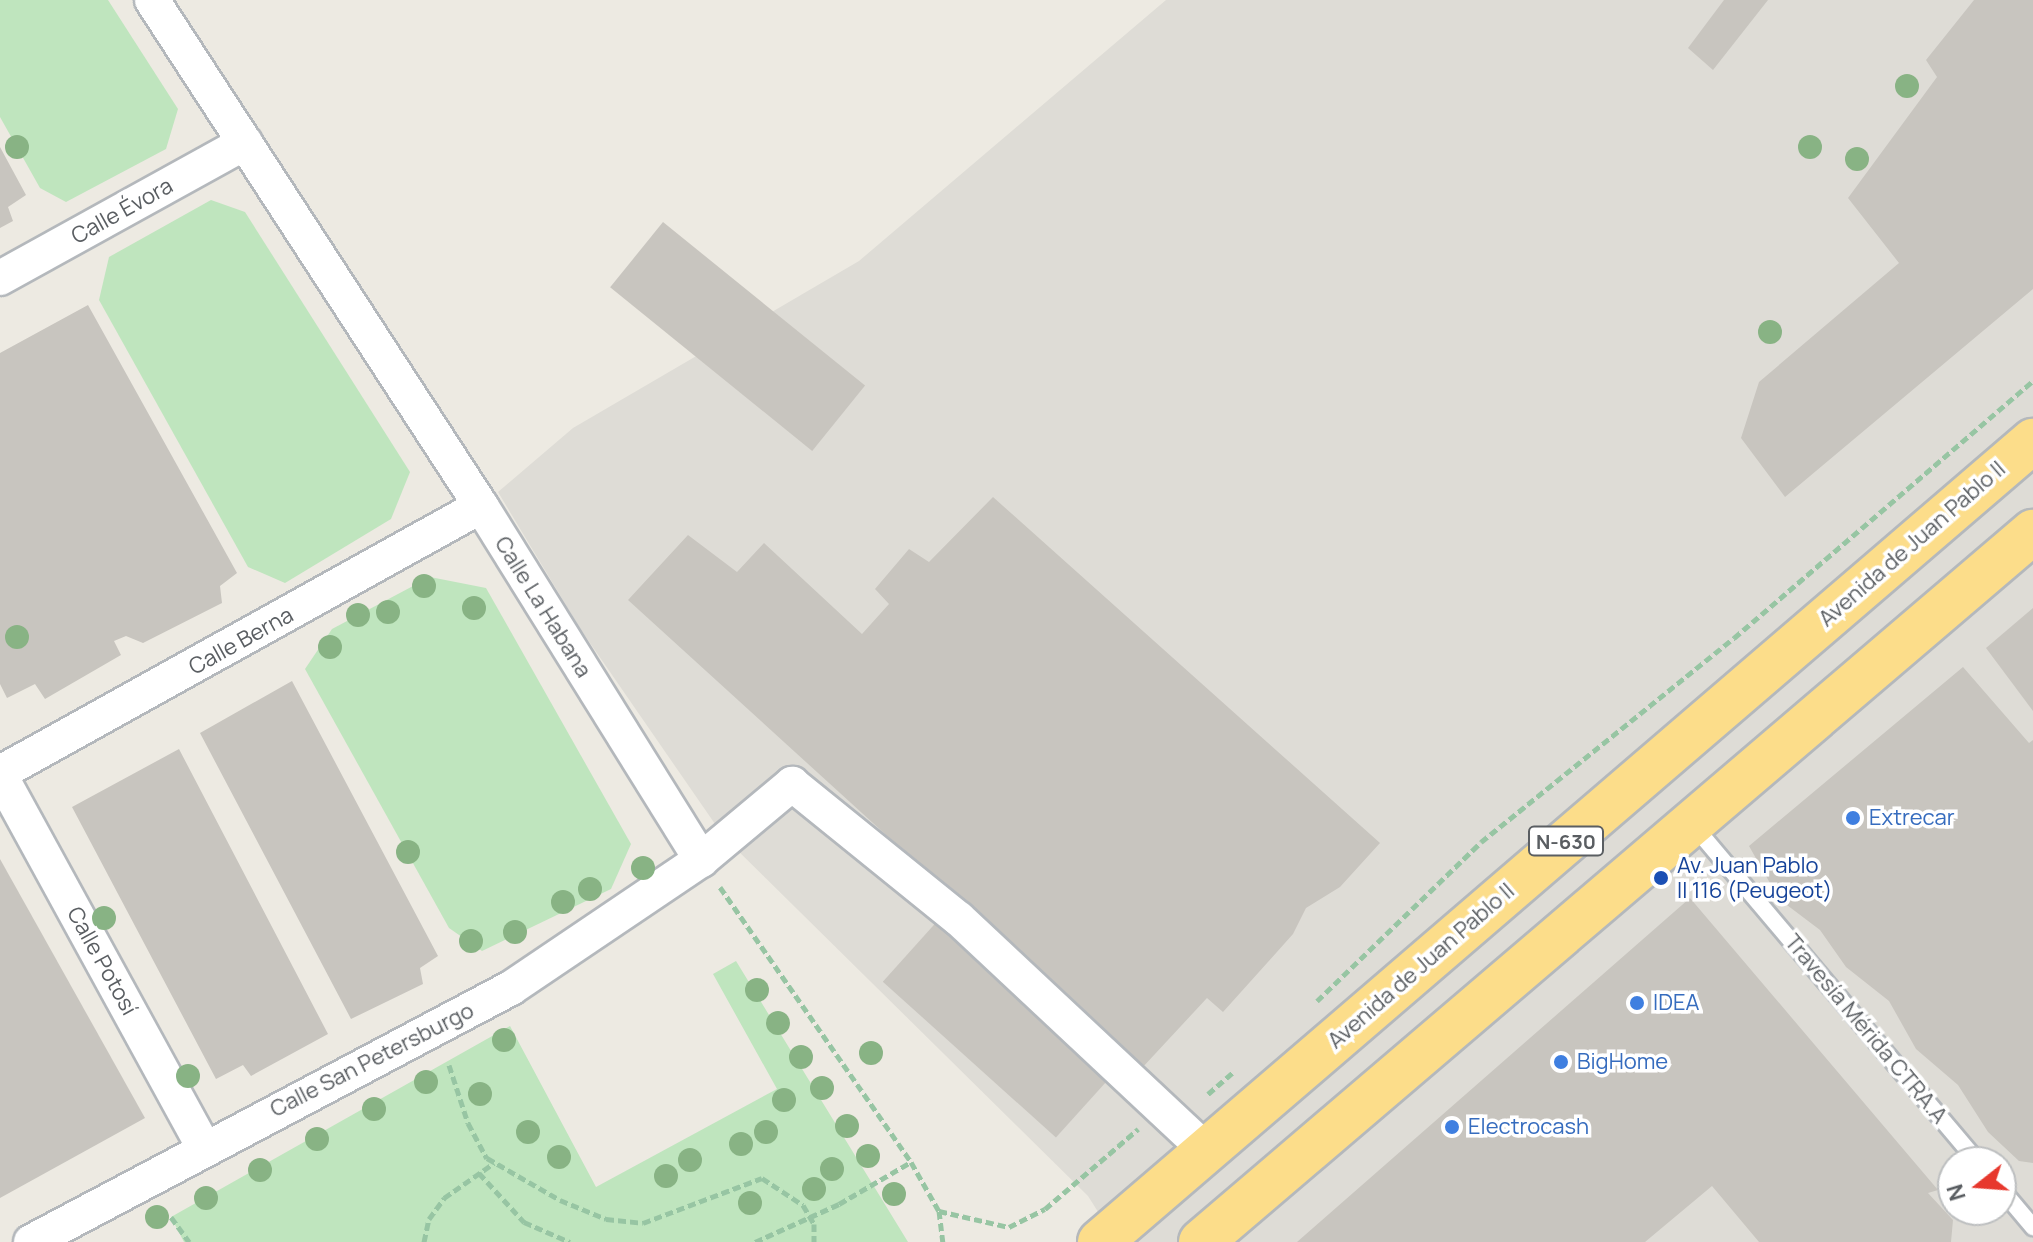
<!DOCTYPE html>
<meta charset="utf-8">
<style>
body{margin:0}
#map{position:relative;width:2033px;height:1242px;overflow:hidden;background:#edeae2;font-family:Manrope,sans-serif}
div>[style]{position:absolute}
.industrial>*{inset:0;background:#dedcd6}
.green>*{inset:0;background:#bfe5be}
.building>*{inset:0;background:#c8c5bf;transform-origin:0 0}
.path>*{height:5px;margin-top:-2.5px;transform-origin:0;background:repeating-linear-gradient(90deg,#97c5a3 0 8px,transparent 0 12px)}
.roads{filter:drop-shadow(2px 0 #b4b8bc) drop-shadow(-2px 0 #b4b8bc) drop-shadow(0 2px #b4b8bc) drop-shadow(0 -2px #b4b8bc)}
.lane>*{height:16px;margin:-8px;padding:0 8px;transform-origin:8px;border-radius:8px;background:#fff}
.street>*{height:34px;margin:-17px;padding:0 17px;transform-origin:17px;border-radius:17px;background:#fff}
.highway>*{height:44px;margin:-22px;padding:0 22px;transform-origin:22px;border-radius:22px;background:#fcdd8a}
.trees>*{width:24px;height:24px;margin:-12px;border-radius:50%;background:#88b384}
.dots>*{width:22px;height:22px;translate:-50% -50%;box-sizing:border-box;border:4px solid #fff;border-radius:50%}
span{translate:-50% -50%;white-space:nowrap;text-align:center;line-height:1.15;-webkit-text-stroke:7px #fff;paint-order:stroke}
.shield-label span{padding:2px 6px;background:#fff;border:2px solid;border-radius:6px;-webkit-text-stroke-width:0}
.shield-label{font-size:20px;color:#5a5e62;font-weight:700}
.street-label{font-size:22px;color:#5a5e62}
.shop-label{font-size:22px;color:#366cbe}
.left{translate:0 -50%;text-align:left}
.transit-label{font-size:22px;color:#164399}
.north{position:absolute;left:1937px;top:1146px;width:80px;height:80px;box-sizing:border-box;background:#fff;border:2px solid #bdbfc0;border-radius:50%;rotate:253deg;font-size:22px;font-weight:700;line-height:32px;text-align:center;color:#5a5e62}
.north::after{content:'';display:block;margin:auto;width:28px;height:36px;background:#e7382d;clip-path:polygon(50% 0,100% 100%,50% 72%,0 100%)}
</style>
<div id="map">
<div class="industrial">
<div style="clip-path:polygon(evenodd,1166px 0,2033px 0,2033px 1242px,1117px 1242px,1088px 1196px,724px 837px,581px 630px,498px 492px,573px 428px,859px 261px,1166px 0,1953px 1162px,2001px 1162px,2001px 1210px,1953px 1210px,1953px 1162px)"></div>
</div>
<div class="green">
<div style="clip-path:polygon(0 0,108px 0,178px 109px,166px 149px,66px 202px,40px 188px,0 117px)"></div>
<div style="clip-path:polygon(211px 200px,245px 212px,410px 472px,391px 519px,285px 583px,248px 567px,99px 300px,109px 257px)"></div>
<div style="clip-path:polygon(430px 577px,486px 588px,631px 844px,611px 889px,482px 951px,449px 928px,305px 669px,332px 629px)"></div>
<div style="clip-path:polygon(736px 961px,908px 1242px,184px 1242px,171px 1217px,510px 1026px,596px 1187px,777px 1089px,713px 974px)"></div>
</div>
<div class="building">
<div style="clip-path:polygon(1724px 0,1768px 0,1713px 70px,1688px 48px)"></div>
<div style="clip-path:polygon(1974px 0,2033px 0,2033px 289px,1785px 497px,1741px 438px,1759px 382px,1899px 263px,1848px 198px,1937px 77px,1926px 60px)"></div>
<div style="clip-path:polygon(0 147px,26px 195px,8px 207px,13px 221px,0 228px)"></div>
<div style="left:663px;top:222px;width:260px;height:84px;rotate:39deg"></div>
<div style="clip-path:polygon(88px 305px,237px 573px,220px 586px,222px 603px,143px 643px,126px 636px,114px 641px,121px 655px,45px 699px,35px 684px,7px 698px,0 684px,0 353px)"></div>
<div style="clip-path:polygon(993px 497px,1380px 843px,1340px 887px,1306px 908px,1293px 934px,1223px 1012px,1207px 998px,1142px 1068px,628px 600px,688px 535px,737px 572px,764px 543px,862px 634px,889px 604px,875px 589px,909px 549px,929px 562px)"></div>
<div style="clip-path:polygon(2033px 608px,2033px 711px,1986px 648px)"></div>
<div style="clip-path:polygon(1963px 667px,2029px 743px,2033px 740px,2033px 1163px,2019px 1161px,1988px 1132px,1958px 1085px,1916px 1049px,1889px 1001px,1846px 967px,1820px 930px,1779px 899px,1749px 846px)"></div>
<div style="clip-path:polygon(292px 681px,438px 956px,420px 968px,423px 984px,351px 1019px,200px 733px)"></div>
<div style="clip-path:polygon(179px 749px,328px 1034px,251px 1076px,243px 1065px,216px 1079px,72px 807px)"></div>
<div style="clip-path:polygon(0 859px,145px 1118px,0 1198px)"></div>
<div style="clip-path:polygon(1690px 898px,1938px 1190px,1928px 1193px,1953px 1220px,1951px 1242px,1759px 1242px,1712px 1186px,1645px 1242px,1297px 1242px)"></div>
<div style="left:941px;top:917px;width:233px;height:87px;rotate:42deg"></div>
</div>
<div class="path">
<div style="left:720px;top:887px;width:335px;rotate:55.2deg"></div>
<div style="left:911px;top:1162px;width:56px;rotate:60.3deg"></div>
<div style="left:939px;top:1211px;width:31px;rotate:83deg"></div>
<div style="left:1317px;top:1001px;width:228px;rotate:-44.1deg"></div>
<div style="left:1481px;top:842px;width:325px;rotate:-38.9deg"></div>
<div style="left:1734px;top:638px;width:394px;rotate:-40.7deg"></div>
<div style="left:449px;top:1065px;width:61px;rotate:71.9deg"></div>
<div style="left:468px;top:1123px;width:40px;rotate:62deg"></div>
<div style="left:487px;top:1158px;width:84px;rotate:29.9deg"></div>
<div style="left:560px;top:1200px;width:50px;rotate:22.4deg"></div>
<div style="left:606px;top:1219px;width:37px;rotate:6deg"></div>
<div style="left:643px;top:1223px;width:127px;rotate:-20.7deg"></div>
<div style="left:762px;top:1178px;width:49px;rotate:33.4deg"></div>
<div style="left:803px;top:1205px;width:22px;rotate:60deg"></div>
<div style="left:814px;top:1224px;width:18px;rotate:90deg"></div>
<div style="left:1208px;top:1094px;width:33px;rotate:-41deg"></div>
<div style="left:479px;top:1173px;width:67px;rotate:47.4deg"></div>
<div style="left:524px;top:1222px;width:50px;rotate:23.5deg"></div>
<div style="left:939px;top:1211px;width:72px;rotate:12.9deg"></div>
<div style="left:1009px;top:1227px;width:40px;rotate:-26.6deg"></div>
<div style="left:1045px;top:1209px;width:123px;rotate:-40.7deg"></div>
<div style="left:171px;top:1217px;width:31px;rotate:54deg"></div>
<div style="left:424px;top:1242px;width:24px;rotate:-78deg"></div>
<div style="left:429px;top:1219px;width:26px;rotate:-54deg"></div>
<div style="left:444px;top:1198px;width:61px;rotate:-35deg"></div>
<div style="left:755px;top:1242px;width:92px;rotate:-24.3deg"></div>
<div style="left:839px;top:1204px;width:83px;rotate:-30.3deg"></div>
</div>
<div class="roads">
<div class="lane">
<div style="left:1693px;top:825px;width:441px;rotate:49.8deg"></div>
<div style="left:2001px;top:1189px;width:50px;rotate:49.9deg"></div>
</div>
<div class="street">
<div style="left:152px;top:0;width:604px;rotate:56.97deg"></div>
<div style="left:481px;top:506px;width:417px;rotate:58.1deg"></div>
<div style="left:0;top:278px;width:280px;rotate:-28.9deg"></div>
<div style="left:0;top:773px;width:550px;rotate:-29.03deg"></div>
<div style="left:0;top:775px;width:424px;rotate:61.3deg"></div>
<div style="left:31px;top:1242px;width:543px;rotate:-27.89deg"></div>
<div style="left:511px;top:988px;width:229px;rotate:-34deg"></div>
<div style="left:701px;top:860px;width:119px;rotate:-39.9deg"></div>
<div style="left:792px;top:784px;width:215px;rotate:39deg"></div>
<div style="left:959px;top:919px;width:338px;rotate:43.1deg"></div>
</div>
<div class="highway">
<div style="left:1100px;top:1242px;width:1230px;rotate:-40.65deg"></div>
<div style="left:1201px;top:1242px;width:1094px;rotate:-40.48deg"></div>
</div>
</div>
<div class="trees">
<div style="left:1907px;top:86px"></div>
<div style="left:17px;top:147px"></div>
<div style="left:1810px;top:147px"></div>
<div style="left:1857px;top:159px"></div>
<div style="left:1770px;top:332px"></div>
<div style="left:424px;top:586px"></div>
<div style="left:474px;top:608px"></div>
<div style="left:388px;top:612px"></div>
<div style="left:358px;top:615px"></div>
<div style="left:17px;top:637px"></div>
<div style="left:330px;top:647px"></div>
<div style="left:408px;top:852px"></div>
<div style="left:643px;top:868px"></div>
<div style="left:590px;top:889px"></div>
<div style="left:563px;top:902px"></div>
<div style="left:104px;top:918px"></div>
<div style="left:515px;top:932px"></div>
<div style="left:471px;top:941px"></div>
<div style="left:757px;top:990px"></div>
<div style="left:778px;top:1023px"></div>
<div style="left:504px;top:1040px"></div>
<div style="left:871px;top:1053px"></div>
<div style="left:801px;top:1057px"></div>
<div style="left:188px;top:1076px"></div>
<div style="left:426px;top:1082px"></div>
<div style="left:822px;top:1088px"></div>
<div style="left:480px;top:1094px"></div>
<div style="left:784px;top:1100px"></div>
<div style="left:374px;top:1109px"></div>
<div style="left:847px;top:1126px"></div>
<div style="left:528px;top:1132px"></div>
<div style="left:766px;top:1132px"></div>
<div style="left:317px;top:1139px"></div>
<div style="left:741px;top:1144px"></div>
<div style="left:868px;top:1156px"></div>
<div style="left:559px;top:1157px"></div>
<div style="left:690px;top:1160px"></div>
<div style="left:832px;top:1169px"></div>
<div style="left:260px;top:1170px"></div>
<div style="left:666px;top:1176px"></div>
<div style="left:814px;top:1189px"></div>
<div style="left:894px;top:1194px"></div>
<div style="left:206px;top:1198px"></div>
<div style="left:750px;top:1203px"></div>
<div style="left:157px;top:1217px"></div>
</div>
<div class="dots">
<div style="left:1853px;top:818px;background:#3f7fe0"></div>
<div style="left:1661px;top:878px;background:#1a4fb4"></div>
<div style="left:1637px;top:1003px;background:#3f7fe0"></div>
<div style="left:1561px;top:1062px;background:#3f7fe0"></div>
<div style="left:1452px;top:1127px;background:#3f7fe0"></div>
</div>
<div class="shield-label">
<span style="left:1566px;top:841px">N-630</span>
</div>
<div class="street-label">
<span style="left:122px;top:211px;rotate:-29deg">Calle Évora</span>
<span style="left:1912px;top:544px;rotate:-41deg">Avenida de Juan Pablo II</span>
<span style="left:543px;top:607px;rotate:58deg">Calle La Habana</span>
<span style="left:241px;top:641px;rotate:-29deg">Calle Berna</span>
<span style="left:102px;top:961px;rotate:61deg">Calle Potosí</span>
<span style="left:1421px;top:966px;rotate:-41deg">Avenida de Juan Pablo II</span>
<span style="left:1866px;top:1029px;rotate:50deg">Travesía Mérida CTRA.A</span>
<span style="left:372px;top:1060px;rotate:-27deg">Calle San Petersburgo</span>
</div>
<div class="shop-label">
<span class="left" style="left:1869px;top:818px">Extrecar</span>
<span class="left" style="left:1653px;top:1003px">IDEA</span>
<span class="left" style="left:1577px;top:1062px">BigHome</span>
<span class="left" style="left:1468px;top:1127px">Electrocash</span>
</div>
<div class="transit-label">
<span class="left" style="left:1677px;top:878px">Av. Juan Pablo<br>II 116 (Peugeot)</span>
</div>
<div class="north">N</div>
</div>
